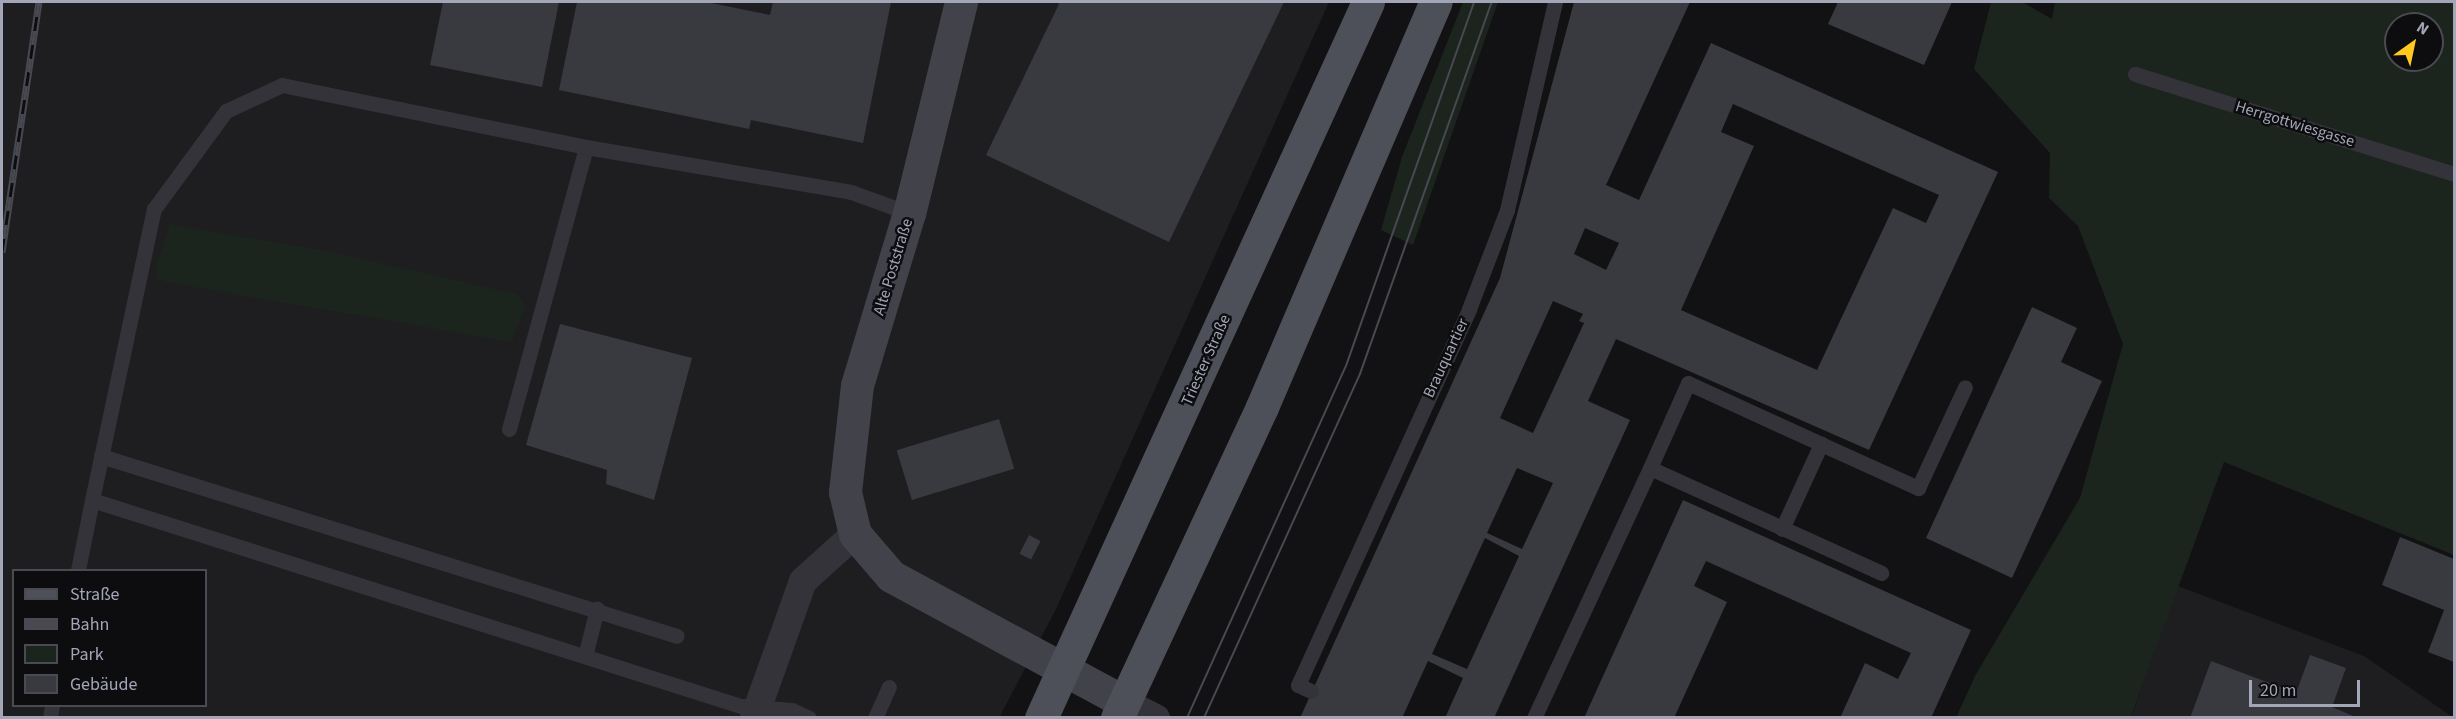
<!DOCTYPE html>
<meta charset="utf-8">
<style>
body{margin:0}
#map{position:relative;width:2456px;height:719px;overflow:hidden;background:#121214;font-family:"Source Sans 3",sans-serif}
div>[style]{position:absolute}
.built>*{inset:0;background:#1e1e21}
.green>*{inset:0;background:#1c241e}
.building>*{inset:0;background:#393a3f;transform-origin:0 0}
.lane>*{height:15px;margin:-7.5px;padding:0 7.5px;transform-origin:7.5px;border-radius:7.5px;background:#333339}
.street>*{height:28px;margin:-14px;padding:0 14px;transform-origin:14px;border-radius:14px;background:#333339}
.secondary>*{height:33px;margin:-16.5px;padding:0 16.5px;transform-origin:16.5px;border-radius:16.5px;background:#41424a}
.primary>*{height:33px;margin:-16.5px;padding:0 16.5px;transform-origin:16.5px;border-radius:16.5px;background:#4e5059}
.tram>*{height:1.5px;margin:-0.75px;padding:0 0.75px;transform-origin:0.75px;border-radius:0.75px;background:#484951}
.rail>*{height:7px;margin-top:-3.5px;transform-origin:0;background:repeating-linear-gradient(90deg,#0d0d0f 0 14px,#484951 0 28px);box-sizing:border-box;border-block:2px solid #484951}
span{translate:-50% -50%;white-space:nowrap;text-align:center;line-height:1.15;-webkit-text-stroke:5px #0d0d0f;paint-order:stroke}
.street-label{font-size:16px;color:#a2a6b6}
.frame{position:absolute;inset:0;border:3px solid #a2a6b6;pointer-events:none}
.legend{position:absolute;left:12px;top:569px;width:195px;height:138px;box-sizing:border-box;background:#0d0d0f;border:2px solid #494a52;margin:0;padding:8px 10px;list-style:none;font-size:18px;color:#a2a6b6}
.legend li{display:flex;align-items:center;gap:12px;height:30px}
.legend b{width:30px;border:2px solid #494a52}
.north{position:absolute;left:2384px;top:12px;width:60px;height:60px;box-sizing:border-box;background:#0d0d0f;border:2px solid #494a52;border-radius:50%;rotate:33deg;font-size:16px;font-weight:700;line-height:24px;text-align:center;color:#a2a6b6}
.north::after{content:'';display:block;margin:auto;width:21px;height:27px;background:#ffc91f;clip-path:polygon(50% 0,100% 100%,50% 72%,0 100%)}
.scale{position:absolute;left:2249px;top:680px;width:111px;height:27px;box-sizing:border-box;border:3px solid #a2a6b6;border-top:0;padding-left:8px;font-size:18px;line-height:21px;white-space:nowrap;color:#a2a6b6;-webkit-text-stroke:4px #0d0d0f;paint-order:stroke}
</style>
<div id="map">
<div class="built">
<div style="clip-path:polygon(evenodd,2px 2px,1329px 2px,1057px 607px,999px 718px,2px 717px,2px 2px,14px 570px,206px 570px,206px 706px,14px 706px,14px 570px)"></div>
<div style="clip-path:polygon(2178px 586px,2364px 656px,2454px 718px,2131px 718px)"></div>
</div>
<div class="green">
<div style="clip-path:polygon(1463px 2px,1498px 2px,1413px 245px,1381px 230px,1402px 157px)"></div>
<div style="clip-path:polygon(evenodd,1991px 2px,2022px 2px,2052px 19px,2055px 2px,2454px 2px,2454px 555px,2224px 462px,2131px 717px,1956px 718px,1975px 676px,2080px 498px,2123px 344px,2078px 226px,2049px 198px,2050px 153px,1974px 69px,1991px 2px,2396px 24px,2432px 24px,2432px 60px,2396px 60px,2396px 24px)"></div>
<div style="clip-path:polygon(170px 224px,332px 252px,517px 294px,525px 306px,512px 342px,170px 283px,157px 279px,156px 266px)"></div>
</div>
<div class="building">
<div style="clip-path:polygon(443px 2px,559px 2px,542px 87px,430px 65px)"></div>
<div style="clip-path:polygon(577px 2px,706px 2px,770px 15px,773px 2px,891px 2px,863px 143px,751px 120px,749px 129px,559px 90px)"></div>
<div style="clip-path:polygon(1055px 2px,1284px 2px,1169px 242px,986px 155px,1059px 4px)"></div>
<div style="clip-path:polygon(evenodd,1574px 2px,1690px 2px,1606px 185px,1639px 200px,1711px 43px,1998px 172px,1869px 450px,1616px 339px,1588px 401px,1630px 420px,1494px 718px,1445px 718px,1463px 678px,1428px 661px,1402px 718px,1300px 718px,1500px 278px,1574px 2px,1733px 104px,1939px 195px,1926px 223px,1893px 208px,1817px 370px,1681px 310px,1754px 146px,1721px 132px,1733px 104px,1574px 2px,1585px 228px,1619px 243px,1606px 270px,1574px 254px,1585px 228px,1574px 2px,1553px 301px,1583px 314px,1579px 321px,1584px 323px,1533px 433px,1500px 418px,1553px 301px,1574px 2px,1517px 468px,1553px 483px,1522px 549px,1487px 533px,1517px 468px,1574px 2px,1485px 538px,1519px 556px,1467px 669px,1432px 654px,1485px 538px)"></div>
<div style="clip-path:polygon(1838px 2px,1952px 2px,1924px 65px,1828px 24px)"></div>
<div style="clip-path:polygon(2032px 307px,2077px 328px,2061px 362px,2102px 381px,2012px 578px,1926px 538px)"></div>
<div style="clip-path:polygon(560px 324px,692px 358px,654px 500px,606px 484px,607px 470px,526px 445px)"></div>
<div style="left:999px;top:419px;width:52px;height:107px;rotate:73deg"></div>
<div style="clip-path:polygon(1683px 500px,1971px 630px,1931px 718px,1840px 718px,1865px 663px,1898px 679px,1911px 653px,1706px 561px,1694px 586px,1727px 602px,1674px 718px,1584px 718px)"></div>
<div style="left:1029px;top:535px;width:13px;height:21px;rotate:27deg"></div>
<div style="clip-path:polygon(2400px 537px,2454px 559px,2454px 662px,2428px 652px,2444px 610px,2382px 585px)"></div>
<div style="clip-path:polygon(2310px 655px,2346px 668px,2332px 707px,2358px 718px,2190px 718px,2211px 661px,2296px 693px)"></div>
</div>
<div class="lane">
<div style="left:2135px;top:74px;width:334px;rotate:17.4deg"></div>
<div style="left:509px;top:429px;width:292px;rotate:-74.7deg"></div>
<div style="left:101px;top:456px;width:603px;rotate:17.35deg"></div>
<div style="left:1650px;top:468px;width:93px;rotate:-65.9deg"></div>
<div style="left:1688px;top:383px;width:146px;rotate:24.6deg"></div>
<div style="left:92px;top:500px;width:298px;rotate:-78deg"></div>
<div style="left:154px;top:209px;width:122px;rotate:-53.7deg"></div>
<div style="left:226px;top:111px;width:62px;rotate:-24.9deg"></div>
<div style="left:282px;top:85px;width:310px;rotate:11.5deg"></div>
<div style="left:586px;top:147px;width:269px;rotate:9.6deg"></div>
<div style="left:851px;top:192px;width:62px;rotate:19.9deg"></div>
<div style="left:1782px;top:529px;width:94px;rotate:-65.4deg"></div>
<div style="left:1821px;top:444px;width:107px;rotate:24.4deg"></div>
<div style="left:1918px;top:488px;width:111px;rotate:-65deg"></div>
<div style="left:78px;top:570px;width:71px;rotate:-78.7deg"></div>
<div style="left:92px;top:500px;width:681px;rotate:17.61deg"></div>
<div style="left:741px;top:706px;width:51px;rotate:4.5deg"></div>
<div style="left:792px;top:710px;width:19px;rotate:25deg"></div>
<div style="left:585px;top:656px;width:49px;rotate:-75.7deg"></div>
<div style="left:1311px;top:691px;width:14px;rotate:-155deg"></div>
<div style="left:1298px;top:685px;width:413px;rotate:-65.5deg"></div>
<div style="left:1469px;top:309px;width:106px;rotate:-69deg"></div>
<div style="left:1507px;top:210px;width:213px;rotate:-77deg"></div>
<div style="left:50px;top:718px;width:12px;rotate:-81deg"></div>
<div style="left:875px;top:718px;width:34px;rotate:-66deg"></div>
<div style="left:1534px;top:718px;width:276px;rotate:-65.1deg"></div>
<div style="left:1650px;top:468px;width:254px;rotate:24.4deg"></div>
</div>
<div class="street">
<div style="left:1124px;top:702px;width:36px;rotate:27deg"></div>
<div style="left:754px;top:718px;width:145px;rotate:-70.3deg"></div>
<div style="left:803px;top:581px;width:70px;rotate:-42.1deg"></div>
</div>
<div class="secondary">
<div style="left:961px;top:2px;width:217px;rotate:103.8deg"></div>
<div style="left:909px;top:213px;width:180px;rotate:106.8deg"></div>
<div style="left:857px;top:385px;width:108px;rotate:96.4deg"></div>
<div style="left:845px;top:492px;width:43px;rotate:76.6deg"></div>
<div style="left:855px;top:534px;width:55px;rotate:49.4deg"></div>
<div style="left:891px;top:576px;width:265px;rotate:28.4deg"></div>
</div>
<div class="primary">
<div style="left:1041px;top:718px;width:787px;rotate:-65.45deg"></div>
<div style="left:1117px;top:718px;width:343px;rotate:-65deg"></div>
<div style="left:1262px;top:407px;width:441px;rotate:-66.8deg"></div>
</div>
<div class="tram">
<div style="left:1187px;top:718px;width:386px;rotate:-65.7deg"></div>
<div style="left:1346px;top:366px;width:386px;rotate:-70.6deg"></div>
<div style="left:1204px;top:718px;width:378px;rotate:-65.6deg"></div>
<div style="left:1360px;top:374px;width:395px;rotate:-70.5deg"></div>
</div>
<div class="rail">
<div style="left:2px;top:252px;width:253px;rotate:-81.6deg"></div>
</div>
<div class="street-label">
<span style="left:2295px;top:124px;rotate:17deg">Herrgottwiesgasse</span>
<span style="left:893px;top:267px;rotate:-73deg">Alte Poststraße</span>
<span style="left:1446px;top:358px;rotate:-65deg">Brauquartier</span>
<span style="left:1206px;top:360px;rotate:-66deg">Triester Straße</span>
</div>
<div class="frame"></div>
<ul class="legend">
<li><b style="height:8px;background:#4e5059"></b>Straße</li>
<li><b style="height:8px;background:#484951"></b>Bahn</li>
<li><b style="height:16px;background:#1c241e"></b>Park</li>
<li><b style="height:16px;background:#393a3f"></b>Gebäude</li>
</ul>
<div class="north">N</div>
<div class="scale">20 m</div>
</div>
